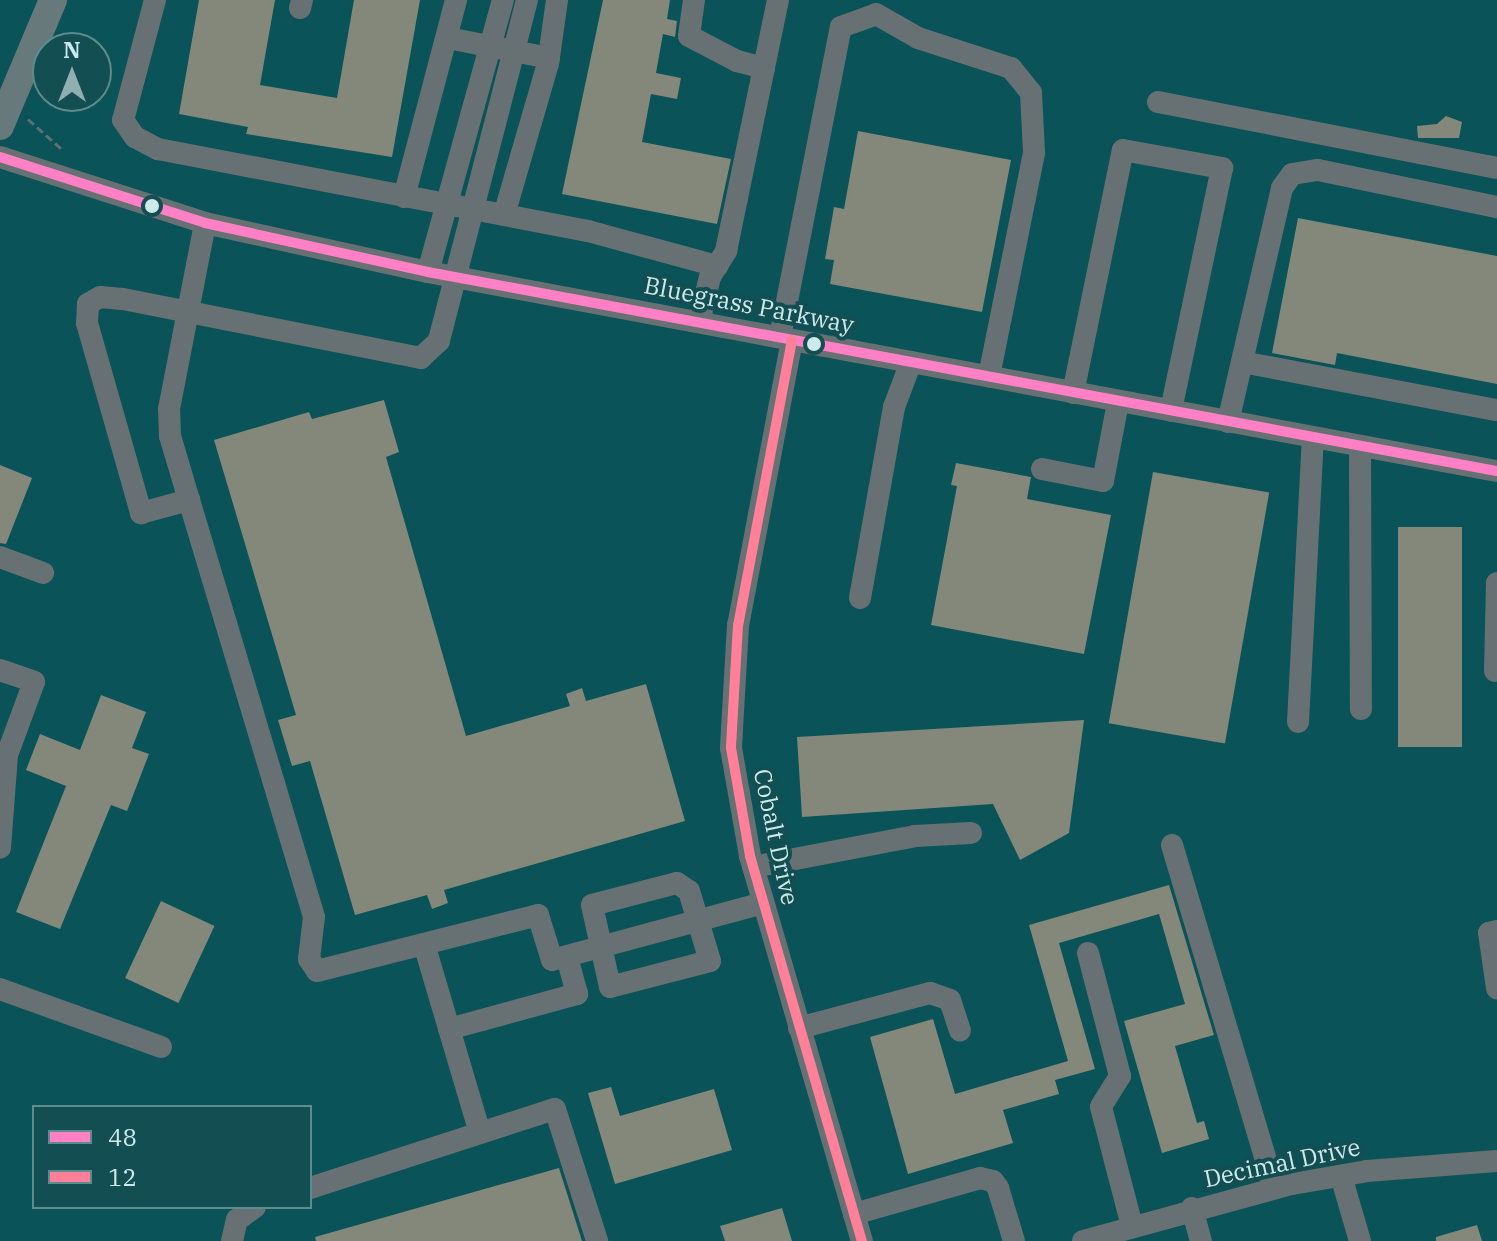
<!DOCTYPE html>
<style>
body{margin:0}
#map{position:relative;width:1497px;height:1241px;overflow:hidden;background:#214144;font-family:"IBM Plex Serif",serif}
div>[style]{position:absolute}
.built>*{inset:0;background:#0a5358}
.building>*{inset:0;background:#83887a;transform-origin:0 0}
.path>*{height:3px;margin-top:-1.5px;transform-origin:0;background:repeating-linear-gradient(90deg,#606f70 0 8px,transparent 0 12px)}
.minor>*{height:22px;margin:-11px;padding:0 11px;transform-origin:11px;border-radius:11px;background:#677173}
.major>*{height:28px;margin:-14px;padding:0 14px;transform-origin:14px;border-radius:14px;background:#68797b}
.bus-1>*{height:10px;margin:-5px;padding:0 5px;transform-origin:5px;border-radius:5px;background:#ff80c5}
.bus-2>*{height:10px;margin:-5px;padding:0 5px;transform-origin:5px;border-radius:5px;background:#ff8098}
.dots>*{width:22px;height:22px;translate:-50% -50%;box-sizing:border-box;border:4px solid #134e52;border-radius:50%}
span{translate:-50% -50%;white-space:nowrap;text-align:center;line-height:1.15;-webkit-text-stroke:8px #134e52;paint-order:stroke}
.street-label{font-size:24px;color:#cde9ea}
.legend{position:absolute;left:32px;top:1105px;width:280px;height:104px;box-sizing:border-box;background:#134e52;border:2px solid #5d8c8f;margin:0;padding:10px 14px;list-style:none;font-size:24px;color:#cde9ea}
.legend li{display:flex;align-items:center;gap:16px;height:40px}
.legend b{width:40px;border:2px solid #5d8c8f}
.north{position:absolute;left:32px;top:32px;width:80px;height:80px;box-sizing:border-box;background:#134e52;border:2px solid #5d8c8f;border-radius:50%;rotate:0deg;font-size:22px;font-weight:700;line-height:32px;text-align:center;color:#cde9ea}
.north::after{content:'';display:block;margin:auto;width:28px;height:36px;background:#91aeb0;clip-path:polygon(50% 0,100% 100%,50% 72%,0 100%)}
</style>
<div id="map">
<div class="built">
<div style="clip-path:polygon(evenodd,0 0,1497px 0,1497px 1241px,0 1241px,0 0,48px 48px,96px 48px,96px 96px,48px 96px,48px 48px,0 0,34px 1107px,310px 1107px,310px 1207px,34px 1207px,34px 1107px)"></div>
</div>
<div class="building">
<div style="clip-path:polygon(199px 0,275px 0,260px 85px,337px 98px,354px 0,420px 0,392px 157px,246px 134px,248px 127px,179px 114px)"></div>
<div style="clip-path:polygon(603px 0,670px 0,667px 19px,677px 21px,675px 37px,663px 34px,656px 73px,681px 78px,677px 99px,651px 94px,642px 142px,731px 159px,717px 224px,562px 194px)"></div>
<div style="clip-path:polygon(1446px 116px,1462px 122px,1459px 138px,1418px 138px,1417px 126px,1437px 124px)"></div>
<div style="clip-path:polygon(858px 131px,1011px 160px,982px 312px,830px 284px,834px 260px,825px 259px,834px 207px,844px 209px)"></div>
<div style="clip-path:polygon(1298px 218px,1497px 256px,1497px 384px,1337px 353px,1335px 365px,1272px 353px)"></div>
<div style="clip-path:polygon(384px 400px,399px 452px,386px 457px,466px 736px,570px 706px,566px 694px,582px 688px,586px 701px,646px 684px,685px 821px,444px 890px,448px 903px,432px 909px,427px 895px,355px 915px,310px 761px,292px 766px,278px 720px,296px 715px,214px 440px,309px 412px,312px 419px)"></div>
<div style="clip-path:polygon(956px 463px,1031px 477px,1027px 499px,1111px 515px,1084px 654px,931px 625px,957px 486px,951px 485px)"></div>
<div style="clip-path:polygon(0 465px,32px 478px,6px 544px,0 543px)"></div>
<div style="left:1153px;top:472px;width:118px;height:255px;rotate:10deg"></div>
<div style="left:1398px;top:527px;width:64px;height:220px"></div>
<div style="clip-path:polygon(101px 695px,146px 712px,132px 748px,149px 754px,127px 811px,111px 805px,60px 929px,16px 912px,66px 786px,26px 770px,40px 734px,80px 750px)"></div>
<div style="clip-path:polygon(1084px 720px,1069px 833px,1020px 860px,993px 804px,802px 817px,797px 737px)"></div>
<div style="clip-path:polygon(1169px 885px,1214px 1035px,1175px 1046px,1197px 1123px,1204px 1121px,1209px 1139px,1162px 1153px,1124px 1021px,1185px 1004px,1159px 914px,1059px 943px,1095px 1069px,1055px 1080px,1059px 1094px,1003px 1110px,1013px 1143px,908px 1174px,870px 1037px,933px 1019px,955px 1094px,1068px 1061px,1029px 925px)"></div>
<div style="left:161px;top:901px;width:59px;height:85px;rotate:25deg"></div>
<div style="clip-path:polygon(611px 1087px,620px 1116px,714px 1089px,732px 1150px,615px 1184px,588px 1093px)"></div>
<div style="clip-path:polygon(559px 1168px,582px 1241px,316px 1241px,315px 1237px)"></div>
<div style="clip-path:polygon(782px 1208px,792px 1241px,725px 1241px,720px 1226px)"></div>
<div style="clip-path:polygon(1477px 1225px,1482px 1241px,1436px 1241px,1436px 1237px)"></div>
</div>
<div class="path">
<div style="left:28px;top:119px;width:48px;rotate:41.6deg"></div>
</div>
<div class="minor">
<div style="left:155px;top:0;width:124px;rotate:104.9deg"></div>
<div style="left:123px;top:120px;width:21px;rotate:55deg"></div>
<div style="left:135px;top:137px;width:26px;rotate:28deg"></div>
<div style="left:158px;top:149px;width:438px;rotate:10.8deg"></div>
<div style="left:588px;top:231px;width:134px;rotate:15.2deg"></div>
<div style="left:527px;top:0;width:352px;rotate:104.5deg"></div>
<div style="left:439px;top:341px;width:25px;rotate:137deg"></div>
<div style="left:421px;top:358px;width:305px;rotate:-168.8deg"></div>
<div style="left:122px;top:299px;width:22px;rotate:-175deg"></div>
<div style="left:100px;top:297px;width:14px;rotate:150deg"></div>
<div style="left:88px;top:304px;width:19px;rotate:93deg"></div>
<div style="left:87px;top:323px;width:198px;rotate:74.1deg"></div>
<div style="left:141px;top:513px;width:50px;rotate:-15.2deg"></div>
<div style="left:189px;top:500px;width:435px;rotate:73.3deg"></div>
<div style="left:314px;top:917px;width:42px;rotate:96.8deg"></div>
<div style="left:309px;top:959px;width:14px;rotate:56deg"></div>
<div style="left:317px;top:971px;width:228px;rotate:-14.2deg"></div>
<div style="left:538px;top:915px;width:47px;rotate:72.7deg"></div>
<div style="left:552px;top:960px;width:219px;rotate:-15.1deg"></div>
<div style="left:694px;top:0;width:36px;rotate:98deg"></div>
<div style="left:689px;top:36px;width:54px;rotate:27.5deg"></div>
<div style="left:737px;top:61px;width:28px;rotate:15deg"></div>
<div style="left:300px;top:8px;width:8px;rotate:-76deg"></div>
<div style="left:448px;top:38px;width:103px;rotate:11.2deg"></div>
<div style="left:1158px;top:102px;width:345px;rotate:11deg"></div>
<div style="left:0;top:157px;width:215px;rotate:17.8deg"></div>
<div style="left:205px;top:223px;width:228px;rotate:12.4deg"></div>
<div style="left:428px;top:272px;width:1087px;rotate:10.55deg"></div>
<div style="left:404px;top:197px;width:204px;rotate:-75.2deg"></div>
<div style="left:504px;top:215px;width:157px;rotate:-73.8deg"></div>
<div style="left:548px;top:64px;width:65px;rotate:-82deg"></div>
<div style="left:428px;top:272px;width:282px;rotate:-74.6deg"></div>
<div style="left:699px;top:322px;width:46px;rotate:-76.3deg"></div>
<div style="left:710px;top:277px;width:31px;rotate:-58deg"></div>
<div style="left:726px;top:251px;width:256px;rotate:-78.3deg"></div>
<div style="left:780px;top:337px;width:316px;rotate:-78.9deg"></div>
<div style="left:841px;top:27px;width:37px;rotate:-20deg"></div>
<div style="left:876px;top:14px;width:48px;rotate:29.7deg"></div>
<div style="left:918px;top:38px;width:98px;rotate:17.9deg"></div>
<div style="left:1011px;top:68px;width:32px;rotate:51deg"></div>
<div style="left:1031px;top:93px;width:60px;rotate:87.1deg"></div>
<div style="left:1034px;top:153px;width:228px;rotate:101.4deg"></div>
<div style="left:792px;top:340px;width:290px;rotate:100.7deg"></div>
<div style="left:738px;top:625px;width:123px;rotate:93.3deg"></div>
<div style="left:731px;top:748px;width:110px;rotate:80deg"></div>
<div style="left:750px;top:856px;width:401px;rotate:73.8deg"></div>
<div style="left:1242px;top:362px;width:259px;rotate:10.7deg"></div>
<div style="left:1073px;top:393px;width:248px;rotate:-78.4deg"></div>
<div style="left:1123px;top:150px;width:101px;rotate:10.3deg"></div>
<div style="left:1222px;top:168px;width:248px;rotate:101.9deg"></div>
<div style="left:1228px;top:422px;width:240px;rotate:-77deg"></div>
<div style="left:1282px;top:188px;width:17px;rotate:-54deg"></div>
<div style="left:1292px;top:174px;width:26px;rotate:-9deg"></div>
<div style="left:1318px;top:170px;width:183px;rotate:11.7deg"></div>
<div style="left:1360px;top:447px;width:262px;rotate:89.8deg"></div>
<div style="left:1042px;top:469px;width:62px;rotate:11.1deg"></div>
<div style="left:1103px;top:481px;width:80px;rotate:-79.2deg"></div>
<div style="left:189px;top:500px;width:67px;rotate:-106.5deg"></div>
<div style="left:170px;top:436px;width:27px;rotate:-92deg"></div>
<div style="left:169px;top:409px;width:189px;rotate:-79deg"></div>
<div style="left:0;top:557px;width:46px;rotate:20.4deg"></div>
<div style="left:860px;top:598px;width:194px;rotate:-79.9deg"></div>
<div style="left:894px;top:407px;width:48px;rotate:-69.3deg"></div>
<div style="left:0;top:670px;width:36px;rotate:19deg"></div>
<div style="left:34px;top:682px;width:78px;rotate:110.3deg"></div>
<div style="left:7px;top:755px;width:93px;rotate:94.3deg"></div>
<div style="left:1495px;top:671px;width:88px;rotate:-88.7deg"></div>
<div style="left:1298px;top:722px;width:284px;rotate:-87deg"></div>
<div style="left:1172px;top:845px;width:358px;rotate:73.4deg"></div>
<div style="left:753px;top:867px;width:165px;rotate:-10.8deg"></div>
<div style="left:915px;top:836px;width:56px;rotate:-3.1deg"></div>
<div style="left:677px;top:883px;width:14px;rotate:34deg"></div>
<div style="left:689px;top:891px;width:73px;rotate:73.3deg"></div>
<div style="left:710px;top:961px;width:103px;rotate:165.4deg"></div>
<div style="left:610px;top:987px;width:84px;rotate:-102.4deg"></div>
<div style="left:592px;top:905px;width:88px;rotate:-14.5deg"></div>
<div style="left:1497px;top:931px;width:8px;rotate:166deg"></div>
<div style="left:1489px;top:933px;width:56px;rotate:81.7deg"></div>
<div style="left:424px;top:944px;width:197px;rotate:73.5deg"></div>
<div style="left:1088px;top:953px;width:127px;rotate:75.4deg"></div>
<div style="left:1120px;top:1076px;width:36px;rotate:122deg"></div>
<div style="left:1101px;top:1107px;width:123px;rotate:75.4deg"></div>
<div style="left:0;top:989px;width:171px;rotate:19.8deg"></div>
<div style="left:799px;top:1028px;width:136px;rotate:-15deg"></div>
<div style="left:930px;top:993px;width:21px;rotate:19deg"></div>
<div style="left:950px;top:1000px;width:32px;rotate:72deg"></div>
<div style="left:449px;top:1029px;width:133px;rotate:-15.3deg"></div>
<div style="left:577px;top:994px;width:39px;rotate:-105deg"></div>
<div style="left:1341px;top:1176px;width:68px;rotate:73.7deg"></div>
<div style="left:310px;top:1188px;width:257px;rotate:-17.9deg"></div>
<div style="left:555px;top:1109px;width:139px;rotate:72.3deg"></div>
<div style="left:1192px;top:1208px;width:34px;rotate:75deg"></div>
<div style="left:854px;top:1214px;width:131px;rotate:-15.9deg"></div>
<div style="left:980px;top:1178px;width:13px;rotate:13deg"></div>
<div style="left:993px;top:1181px;width:9px;rotate:54deg"></div>
<div style="left:998px;top:1188px;width:55px;rotate:73.2deg"></div>
<div style="left:232px;top:1241px;width:22px;rotate:-77deg"></div>
<div style="left:237px;top:1220px;width:22px;rotate:-36deg"></div>
<div style="left:1083px;top:1241px;width:217px;rotate:-15.3deg"></div>
<div style="left:1292px;top:1184px;width:76px;rotate:-9.8deg"></div>
<div style="left:1367px;top:1171px;width:130px;rotate:-4.4deg"></div>
</div>
<div class="major">
<div style="left:0;top:126px;width:137px;rotate:-67.2deg"></div>
</div>
<div class="bus-1">
<div style="left:0;top:157px;width:215px;rotate:17.8deg"></div>
<div style="left:205px;top:223px;width:228px;rotate:12.4deg"></div>
<div style="left:428px;top:272px;width:1087px;rotate:10.55deg"></div>
</div>
<div class="bus-2">
<div style="left:792px;top:340px;width:290px;rotate:100.7deg"></div>
<div style="left:738px;top:625px;width:123px;rotate:93.3deg"></div>
<div style="left:731px;top:748px;width:110px;rotate:80deg"></div>
<div style="left:750px;top:856px;width:401px;rotate:73.8deg"></div>
</div>
<div class="dots">
<div style="left:152px;top:206px;background:#cde9ea"></div>
<div style="left:814px;top:344px;background:#cde9ea"></div>
</div>
<div class="street-label">
<span style="left:749px;top:305px;rotate:11deg">Bluegrass Parkway</span>
<span style="left:776px;top:837px;rotate:78deg">Cobalt Drive</span>
<span style="left:1282px;top:1163px;rotate:-12deg">Decimal Drive</span>
</div>
<ul class="legend">
<li><b style="height:10px;background:#ff80c5"></b>48</li>
<li><b style="height:10px;background:#ff8098"></b>12</li>
</ul>
<div class="north">N</div>
</div>
